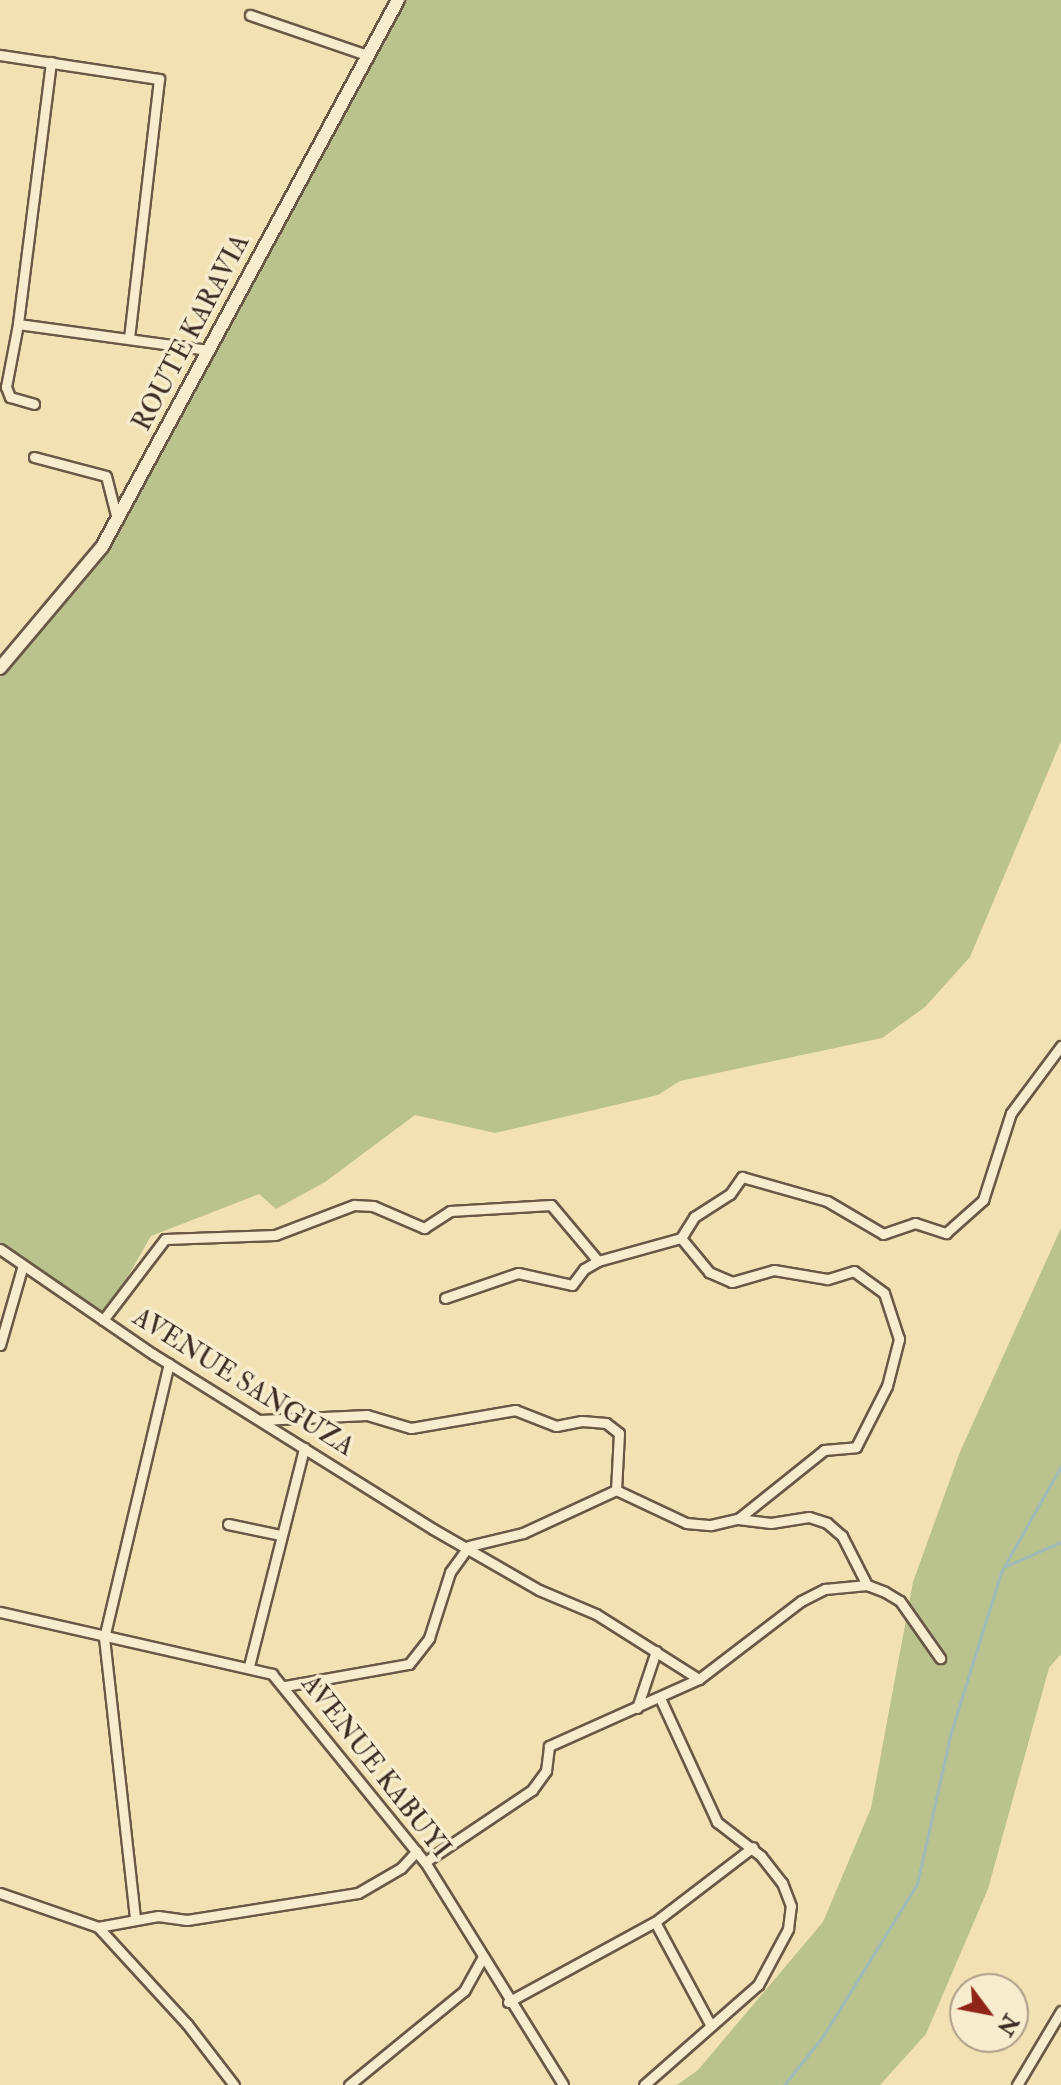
<!DOCTYPE html>
<style>
body{margin:0}
#map{position:relative;width:1061px;height:2085px;overflow:hidden;background:#f2e1b3;font-family:"IM FELL Double Pica",serif}
div>[style]{position:absolute}
.green>*{inset:0;background:#bac38d}
.stream>*{height:3px;margin:-1.5px;padding:0 1.5px;transform-origin:1.5px;border-radius:1.5px;background:#a0bbb8}
.roads{filter:drop-shadow(2px 0 #6a5846) drop-shadow(-2px 0 #6a5846) drop-shadow(0 2px #6a5846) drop-shadow(0 -2px #6a5846)}
.street>*{height:9px;margin:-4.5px;padding:0 4.5px;transform-origin:4.5px;border-radius:4.5px;background:#f7ecce}
.secondary>*{height:12px;margin:-6px;padding:0 6px;transform-origin:6px;border-radius:6px;background:#f7ecce}
span{translate:-50% -50%;white-space:nowrap;text-align:center;line-height:1.15;-webkit-text-stroke:7px #f7ecce;paint-order:stroke}
.street-label{font-size:26px;color:#3d2a22}
.north{position:absolute;left:949px;top:1973px;width:80px;height:80px;box-sizing:border-box;background:#f7ecce;border:2px solid #ad9e89;border-radius:50%;rotate:122deg;font-size:22px;font-weight:700;line-height:32px;text-align:center;color:#3d2a22}
.north::after{content:'';display:block;margin:auto;width:28px;height:36px;background:#8f2418;clip-path:polygon(50% 0,100% 100%,50% 72%,0 100%)}
</style>
<div id="map">
<div class="green">
<div style="clip-path:polygon(403px 0,1061px 0,1061px 741px,970px 957px,925px 1007px,882px 1038px,680px 1081px,658px 1095px,495px 1133px,415px 1115px,325px 1182px,276px 1209px,259px 1194px,151px 1236px,103px 1320px,0 1249px,0 677px,103px 552px)"></div>
<div style="clip-path:polygon(1061px 1228px,1061px 1654px,1049px 1668px,988px 1889px,926px 2034px,880px 2085px,677px 2085px,698px 2070px,823px 1922px,871px 1808px,913px 1582px,960px 1452px)"></div>
</div>
<div class="stream">
<div style="left:1006px;top:1566px;width:60px;rotate:-23.6deg"></div>
<div style="left:784px;top:2085px;width:63px;rotate:-51.5deg"></div>
<div style="left:823px;top:2036px;width:179px;rotate:-58.3deg"></div>
<div style="left:917px;top:1884px;width:156px;rotate:-77.4deg"></div>
<div style="left:951px;top:1732px;width:168px;rotate:-72.6deg"></div>
<div style="left:1001px;top:1572px;width:122px;rotate:-60.5deg"></div>
</div>
<div class="roads">
<div class="street">
<div style="left:250px;top:15px;width:124px;rotate:18.9deg"></div>
<div style="left:0;top:55px;width:161px;rotate:8.6deg"></div>
<div style="left:159px;top:79px;width:261px;rotate:96.6deg"></div>
<div style="left:51px;top:62px;width:264px;rotate:97.2deg"></div>
<div style="left:18px;top:324px;width:192px;rotate:7.8deg"></div>
<div style="left:18px;top:324px;width:64px;rotate:100.8deg"></div>
<div style="left:6px;top:387px;width:11px;rotate:68deg"></div>
<div style="left:10px;top:397px;width:25px;rotate:16deg"></div>
<div style="left:34px;top:457px;width:74px;rotate:14.8deg"></div>
<div style="left:106px;top:476px;width:44px;rotate:75.7deg"></div>
<div style="left:0;top:1249px;width:186px;rotate:34.5deg"></div>
<div style="left:153px;top:1354px;width:330px;rotate:32deg"></div>
<div style="left:433px;top:1529px;width:122px;rotate:29.9deg"></div>
<div style="left:539px;top:1590px;width:62px;rotate:22.8deg"></div>
<div style="left:596px;top:1614px;width:122px;rotate:32.3deg"></div>
<div style="left:445px;top:1298px;width:77px;rotate:-18.9deg"></div>
<div style="left:518px;top:1273px;width:55px;rotate:12.5deg"></div>
<div style="left:572px;top:1285px;width:20px;rotate:-53deg"></div>
<div style="left:584px;top:1269px;width:16px;rotate:-30deg"></div>
<div style="left:598px;top:1261px;width:86px;rotate:-15.5deg"></div>
<div style="left:681px;top:1238px;width:25px;rotate:-58deg"></div>
<div style="left:694px;top:1217px;width:43px;rotate:-32.6deg"></div>
<div style="left:730px;top:1194px;width:21px;rotate:-55deg"></div>
<div style="left:742px;top:1177px;width:88px;rotate:15.8deg"></div>
<div style="left:827px;top:1201px;width:65px;rotate:30.5deg"></div>
<div style="left:883px;top:1234px;width:34px;rotate:-19deg"></div>
<div style="left:915px;top:1223px;width:33px;rotate:18deg"></div>
<div style="left:946px;top:1233px;width:50px;rotate:-41.7deg"></div>
<div style="left:983px;top:1200px;width:91px;rotate:-72.2deg"></div>
<div style="left:1011px;top:1113px;width:84px;rotate:-53.3deg"></div>
<div style="left:103px;top:1320px;width:102px;rotate:-52.6deg"></div>
<div style="left:165px;top:1239px;width:110px;rotate:-2.1deg"></div>
<div style="left:275px;top:1235px;width:85px;rotate:-20.8deg"></div>
<div style="left:354px;top:1205px;width:19px;rotate:3deg"></div>
<div style="left:373px;top:1206px;width:56px;rotate:23.3deg"></div>
<div style="left:424px;top:1228px;width:31px;rotate:-33deg"></div>
<div style="left:450px;top:1211px;width:101px;rotate:-3.4deg"></div>
<div style="left:551px;top:1205px;width:73px;rotate:50deg"></div>
<div style="left:0;top:1345px;width:83px;rotate:-74deg"></div>
<div style="left:260px;top:1420px;width:107px;rotate:-2.7deg"></div>
<div style="left:367px;top:1415px;width:46px;rotate:16.5deg"></div>
<div style="left:411px;top:1428px;width:106px;rotate:-9.8deg"></div>
<div style="left:515px;top:1410px;width:44px;rotate:21.3deg"></div>
<div style="left:556px;top:1426px;width:26px;rotate:-11deg"></div>
<div style="left:582px;top:1421px;width:24px;rotate:5deg"></div>
<div style="left:606px;top:1423px;width:16px;rotate:38deg"></div>
<div style="left:619px;top:1433px;width:57px;rotate:93deg"></div>
<div style="left:616px;top:1490px;width:77px;rotate:25.2deg"></div>
<div style="left:686px;top:1523px;width:25px;rotate:5deg"></div>
<div style="left:711px;top:1525px;width:28px;rotate:-13deg"></div>
<div style="left:738px;top:1519px;width:110px;rotate:-38.7deg"></div>
<div style="left:824px;top:1450px;width:32px;rotate:-5deg"></div>
<div style="left:856px;top:1447px;width:68px;rotate:-63.1deg"></div>
<div style="left:887px;top:1386px;width:49px;rotate:-75.7deg"></div>
<div style="left:899px;top:1339px;width:48px;rotate:-108.1deg"></div>
<div style="left:884px;top:1293px;width:37px;rotate:-144deg"></div>
<div style="left:854px;top:1271px;width:28px;rotate:163deg"></div>
<div style="left:827px;top:1279px;width:54px;rotate:-170.4deg"></div>
<div style="left:774px;top:1270px;width:44px;rotate:164.1deg"></div>
<div style="left:732px;top:1282px;width:25px;rotate:-157deg"></div>
<div style="left:709px;top:1272px;width:44px;rotate:-129.5deg"></div>
<div style="left:738px;top:1519px;width:33px;rotate:7deg"></div>
<div style="left:771px;top:1523px;width:38px;rotate:-9deg"></div>
<div style="left:809px;top:1517px;width:19px;rotate:18deg"></div>
<div style="left:827px;top:1523px;width:20px;rotate:41deg"></div>
<div style="left:842px;top:1536px;width:55px;rotate:63deg"></div>
<div style="left:228px;top:1524px;width:53px;rotate:11.9deg"></div>
<div style="left:0;top:1612px;width:279px;rotate:12.8deg"></div>
<div style="left:272px;top:1674px;width:242px;rotate:50.9deg"></div>
<div style="left:425px;top:1862px;width:262px;rotate:58.2deg"></div>
<div style="left:249px;top:1666px;width:225px;rotate:-75.8deg"></div>
<div style="left:285px;top:1686px;width:126px;rotate:-10.1deg"></div>
<div style="left:409px;top:1664px;width:33px;rotate:-52deg"></div>
<div style="left:429px;top:1638px;width:69px;rotate:-72.3deg"></div>
<div style="left:450px;top:1572px;width:32px;rotate:-54deg"></div>
<div style="left:469px;top:1546px;width:56px;rotate:-13.5deg"></div>
<div style="left:523px;top:1533px;width:102px;rotate:-24.8deg"></div>
<div style="left:637px;top:1708px;width:60px;rotate:-71.6deg"></div>
<div style="left:425px;top:1862px;width:129px;rotate:-33.9deg"></div>
<div style="left:532px;top:1790px;width:24px;rotate:-54deg"></div>
<div style="left:546px;top:1771px;width:25px;rotate:-83deg"></div>
<div style="left:549px;top:1746px;width:164px;rotate:-24.1deg"></div>
<div style="left:699px;top:1679px;width:128px;rotate:-37.4deg"></div>
<div style="left:801px;top:1601px;width:27px;rotate:-27deg"></div>
<div style="left:825px;top:1589px;width:42px;rotate:-5.4deg"></div>
<div style="left:867px;top:1585px;width:19px;rotate:21deg"></div>
<div style="left:885px;top:1592px;width:17px;rotate:31deg"></div>
<div style="left:900px;top:1601px;width:70px;rotate:54.9deg"></div>
<div style="left:0;top:1893px;width:104px;rotate:19.1deg"></div>
<div style="left:98px;top:1927px;width:61px;rotate:-10.4deg"></div>
<div style="left:158px;top:1916px;width:29px;rotate:8deg"></div>
<div style="left:187px;top:1920px;width:173px;rotate:-9deg"></div>
<div style="left:358px;top:1893px;width:50px;rotate:-30.2deg"></div>
<div style="left:401px;top:1868px;width:23px;rotate:-47deg"></div>
<div style="left:135px;top:1918px;width:282px;rotate:-96.3deg"></div>
<div style="left:104px;top:1638px;width:282px;rotate:-76.7deg"></div>
<div style="left:655px;top:1922px;width:118px;rotate:61.7deg"></div>
<div style="left:98px;top:1927px;width:132px;rotate:47.5deg"></div>
<div style="left:187px;top:2024px;width:77px;rotate:52.4deg"></div>
<div style="left:508px;top:2002px;width:167px;rotate:-28.6deg"></div>
<div style="left:655px;top:1922px;width:123px;rotate:-37.4deg"></div>
<div style="left:349px;top:2085px;width:149px;rotate:-39.3deg"></div>
<div style="left:464px;top:1991px;width:38px;rotate:-61deg"></div>
<div style="left:644px;top:2085px;width:152px;rotate:-41.3deg"></div>
<div style="left:758px;top:1985px;width:64px;rotate:-61.8deg"></div>
<div style="left:788px;top:1929px;width:23px;rotate:-83deg"></div>
<div style="left:791px;top:1906px;width:25px;rotate:-111deg"></div>
<div style="left:782px;top:1883px;width:34px;rotate:-128deg"></div>
<div style="left:761px;top:1856px;width:56px;rotate:-142.3deg"></div>
<div style="left:717px;top:1822px;width:134px;rotate:-114.7deg"></div>
<div style="left:1017px;top:2085px;width:86px;rotate:-59.3deg"></div>
</div>
<div class="secondary">
<div style="left:0;top:668px;width:158px;rotate:-49.9deg"></div>
<div style="left:102px;top:547px;width:622px;rotate:-61.58deg"></div>
</div>
</div>
<div class="street-label">
<span style="left:192px;top:333px;rotate:-62deg">ROUTE KARAVIA</span>
<span style="left:243px;top:1383px;rotate:32deg">AVENUE SANGUZA</span>
<span style="left:375px;top:1767px;rotate:52deg">AVENUE KABUYI</span>
</div>
<div class="north">N</div>
</div>
